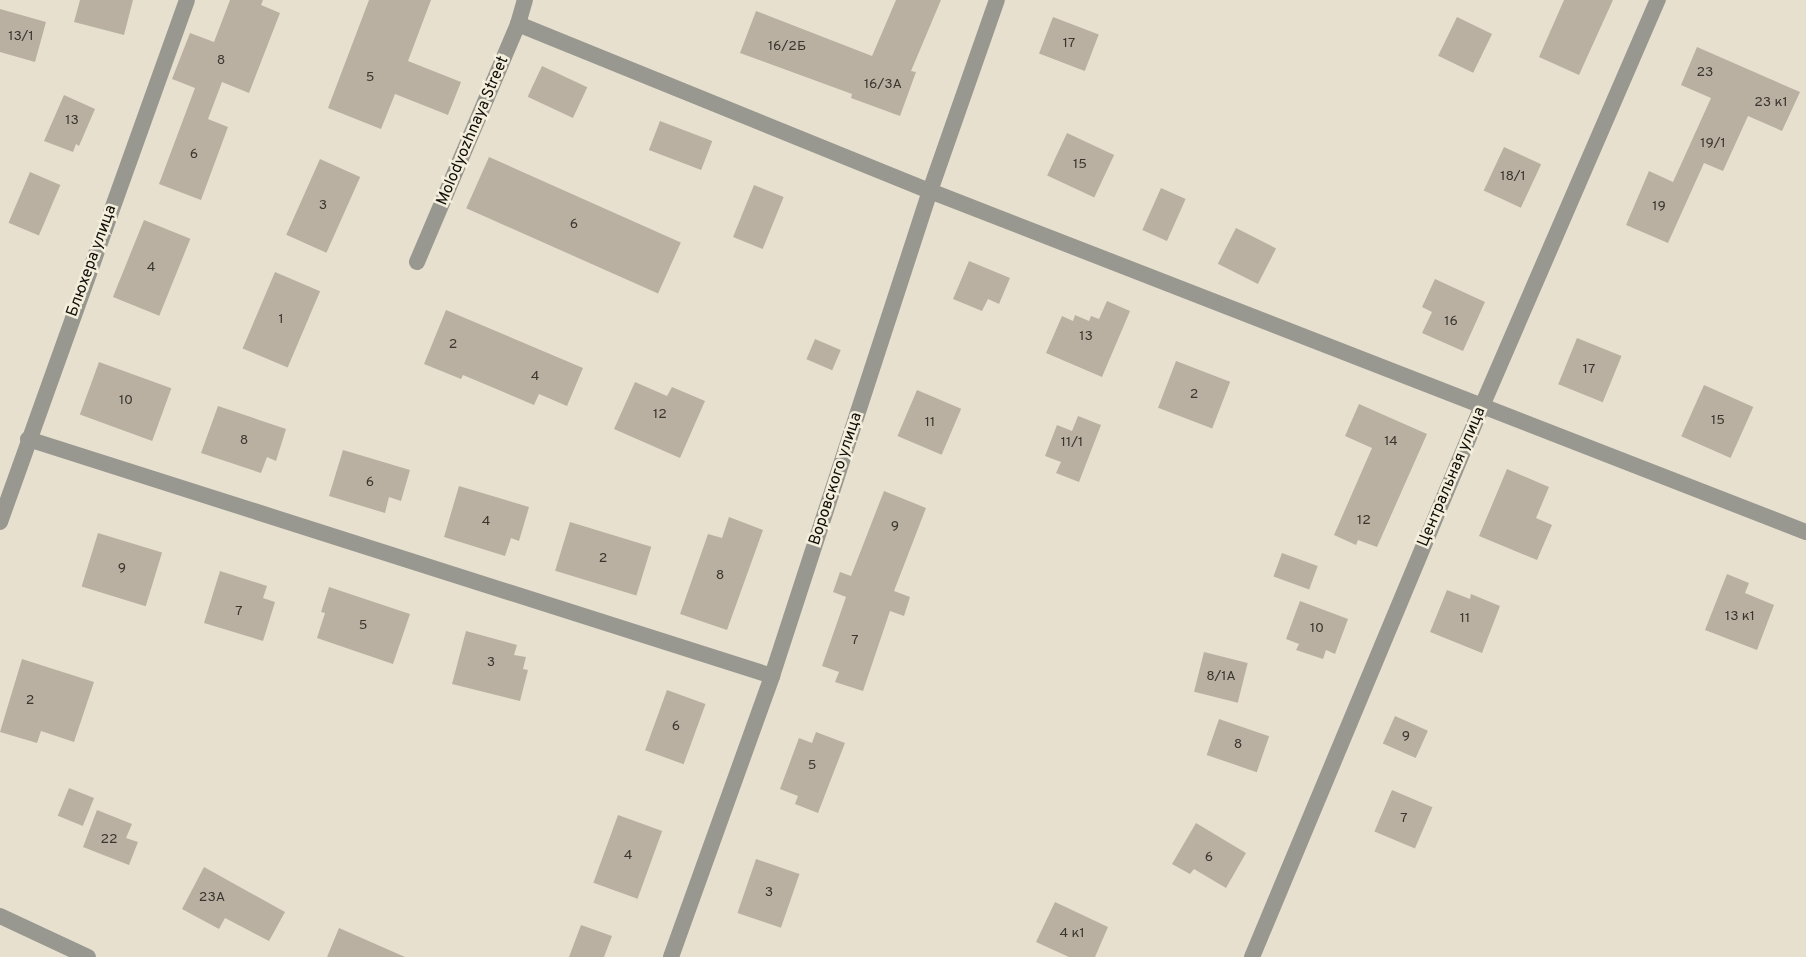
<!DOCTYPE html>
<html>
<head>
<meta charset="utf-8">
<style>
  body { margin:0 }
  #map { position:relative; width:1806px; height:957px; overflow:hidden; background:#e7e0cf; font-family:Overpass,sans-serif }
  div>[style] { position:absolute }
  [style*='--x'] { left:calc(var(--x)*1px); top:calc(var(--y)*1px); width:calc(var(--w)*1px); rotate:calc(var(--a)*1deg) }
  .building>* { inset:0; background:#b9b0a1; transform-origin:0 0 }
  .minor>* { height:16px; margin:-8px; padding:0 8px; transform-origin:8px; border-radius:8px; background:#989790 }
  span { translate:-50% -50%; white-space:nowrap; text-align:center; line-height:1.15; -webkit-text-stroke:5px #f4eedc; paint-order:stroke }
  .number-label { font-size:14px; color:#3a362f }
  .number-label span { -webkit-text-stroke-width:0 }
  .street-label { font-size:16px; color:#100e09 }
</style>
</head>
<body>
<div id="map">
  <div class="building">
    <i style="clip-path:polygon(80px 0,133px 0,124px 35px,74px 22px)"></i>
    <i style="clip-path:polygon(230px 0,263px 0,261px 5px,280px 13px,249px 93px,222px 82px,208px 119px,228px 127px,201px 200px,159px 184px,195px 88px,172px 79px,190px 33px,214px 42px)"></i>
    <i style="clip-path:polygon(369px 0,431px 0,408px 61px,461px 82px,448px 115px,395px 94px,381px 129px,328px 108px)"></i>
    <i style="clip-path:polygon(896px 0,941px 0,911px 71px,916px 72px,900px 116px,851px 98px,852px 94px,740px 53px,756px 11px,872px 56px)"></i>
    <i style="clip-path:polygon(1564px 0,1613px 0,1579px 75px,1539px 57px)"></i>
    <i style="clip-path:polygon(0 9px,46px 22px,35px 62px,0 52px)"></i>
    <i style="left:1053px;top:17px;width:49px;height:39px;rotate:21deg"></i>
    <i style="left:1457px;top:17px;width:39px;height:43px;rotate:26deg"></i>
    <i style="clip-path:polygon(1697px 47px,1800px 92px,1782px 131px,1748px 116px,1723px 171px,1704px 163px,1668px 243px,1626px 225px,1649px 171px,1673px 182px,1711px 98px,1681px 85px)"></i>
    <i style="left:542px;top:66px;width:50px;height:34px;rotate:25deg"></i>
    <i style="clip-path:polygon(64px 95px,95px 109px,79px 146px,76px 144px,73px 152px,44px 141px)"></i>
    <i style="left:660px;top:121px;width:56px;height:31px;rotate:21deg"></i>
    <i style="left:1067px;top:133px;width:52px;height:47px;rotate:25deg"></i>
    <i style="left:1504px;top:147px;width:41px;height:48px;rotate:25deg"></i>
    <i style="left:489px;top:157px;width:210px;height:56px;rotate:24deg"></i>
    <i style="left:320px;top:159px;width:44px;height:83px;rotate:24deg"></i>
    <i style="left:30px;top:172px;width:33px;height:55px;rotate:23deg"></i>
    <i style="left:754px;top:185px;width:32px;height:56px;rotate:22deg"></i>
    <i style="left:1161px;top:188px;width:27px;height:46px;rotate:24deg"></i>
    <i style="left:144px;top:220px;width:50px;height:83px;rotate:22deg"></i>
    <i style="left:1236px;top:228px;width:45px;height:40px;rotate:27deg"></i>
    <i style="clip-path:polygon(969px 261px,1010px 278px,999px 304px,988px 299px,982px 311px,953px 299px)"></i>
    <i style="left:275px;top:272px;width:49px;height:83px;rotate:23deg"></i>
    <i style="clip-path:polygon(1435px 279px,1485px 302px,1463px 351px,1422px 333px,1432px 312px,1422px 307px)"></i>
    <i style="clip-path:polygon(1107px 301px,1130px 311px,1102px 377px,1046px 353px,1062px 316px,1073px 321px,1075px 315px,1089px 321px,1091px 316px,1099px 319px)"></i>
    <i style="clip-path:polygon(446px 310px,583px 368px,567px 406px,539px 394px,534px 405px,463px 375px,461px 379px,424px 364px)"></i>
    <i style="left:1577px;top:338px;width:48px;height:50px;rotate:22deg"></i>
    <i style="left:815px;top:339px;width:28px;height:22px;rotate:23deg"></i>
    <i style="left:1176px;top:361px;width:58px;height:50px;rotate:21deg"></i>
    <i style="left:99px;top:362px;width:77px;height:56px;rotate:20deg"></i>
    <i style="clip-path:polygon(635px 382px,667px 396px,672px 387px,705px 401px,680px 458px,614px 429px)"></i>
    <i style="left:1704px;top:385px;width:54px;height:56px;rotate:24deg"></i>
    <i style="left:917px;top:390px;width:48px;height:50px;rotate:23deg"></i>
    <i style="clip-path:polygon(1359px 404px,1427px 434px,1377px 547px,1358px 540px,1356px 545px,1334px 535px,1372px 448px,1345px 436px)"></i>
    <i style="clip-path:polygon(218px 406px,286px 429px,276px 461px,267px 457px,261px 473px,201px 453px)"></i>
    <i style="clip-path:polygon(1078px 416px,1101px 425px,1079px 482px,1056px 473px,1061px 462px,1045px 456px,1057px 425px,1072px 431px)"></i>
    <i style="clip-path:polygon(343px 450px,410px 470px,401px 501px,389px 497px,385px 513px,329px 496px)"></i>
    <i style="clip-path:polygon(1507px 469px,1549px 487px,1536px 518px,1552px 525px,1537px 560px,1479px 536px)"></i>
    <i style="clip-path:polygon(459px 486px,529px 507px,519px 541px,511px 538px,505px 556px,444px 537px)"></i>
    <i style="clip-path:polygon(884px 491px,926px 508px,894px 591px,910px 597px,904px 616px,890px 611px,863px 691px,835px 682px,839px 672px,822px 666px,846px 597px,833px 592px,840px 572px,851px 576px)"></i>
    <i style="clip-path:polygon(729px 517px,763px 530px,727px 630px,680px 614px,708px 534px,722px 538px)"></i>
    <i style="left:570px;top:522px;width:85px;height:51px;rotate:17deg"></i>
    <i style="left:98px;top:533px;width:67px;height:56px;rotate:17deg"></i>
    <i style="left:1282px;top:553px;width:38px;height:25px;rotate:20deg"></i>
    <i style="clip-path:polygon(220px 571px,267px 586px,263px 598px,275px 602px,263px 641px,204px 623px)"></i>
    <i style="clip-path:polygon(1727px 574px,1749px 583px,1745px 593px,1774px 605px,1757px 650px,1705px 630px)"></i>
    <i style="clip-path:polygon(329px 587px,410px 614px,393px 664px,317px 638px,325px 613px,321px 612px)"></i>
    <i style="clip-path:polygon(1447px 590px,1470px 599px,1471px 594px,1500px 606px,1482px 653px,1430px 632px)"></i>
    <i style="clip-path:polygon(1300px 601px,1348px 619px,1335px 654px,1326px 650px,1323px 659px,1296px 650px,1299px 644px,1286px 639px)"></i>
    <i style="clip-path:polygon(466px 631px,517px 645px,514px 655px,526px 657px,523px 669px,528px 670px,520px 701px,452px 684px)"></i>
    <i style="left:1204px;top:652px;width:45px;height:41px;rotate:14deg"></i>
    <i style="clip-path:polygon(22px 659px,94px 682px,74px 742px,41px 731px,37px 743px,0 732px)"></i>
    <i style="left:667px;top:690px;width:41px;height:64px;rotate:20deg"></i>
    <i style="left:1395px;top:716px;width:36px;height:30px;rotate:24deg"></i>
    <i style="left:1219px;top:719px;width:53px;height:38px;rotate:19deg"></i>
    <i style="clip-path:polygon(816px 732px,845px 743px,818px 813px,795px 804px,798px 796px,780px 789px,799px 738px,812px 743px)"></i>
    <i style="left:69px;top:788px;width:27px;height:30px;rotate:22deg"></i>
    <i style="left:1392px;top:790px;width:44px;height:45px;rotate:23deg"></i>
    <i style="clip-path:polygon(97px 810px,132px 824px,126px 838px,138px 842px,129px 865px,83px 847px)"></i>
    <i style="left:618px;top:815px;width:47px;height:72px;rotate:20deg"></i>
    <i style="clip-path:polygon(1196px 823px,1246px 853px,1226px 888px,1194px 869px,1190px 874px,1172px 864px)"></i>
    <i style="left:756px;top:859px;width:46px;height:57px;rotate:19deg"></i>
    <i style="clip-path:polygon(204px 867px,285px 912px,269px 941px,225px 918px,219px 929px,182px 909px)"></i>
    <i style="clip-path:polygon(1055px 902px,1108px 927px,1095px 957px,1069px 957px,1036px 942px)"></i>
    <i style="clip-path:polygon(581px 925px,612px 936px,604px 957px,569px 957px)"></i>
    <i style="clip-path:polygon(339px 928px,405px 957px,327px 957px)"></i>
  </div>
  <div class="minor">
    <i style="--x:518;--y:24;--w:445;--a:22.1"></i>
    <i style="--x:930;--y:191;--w:940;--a:21.27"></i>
    <i style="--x:417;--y:262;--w:259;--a:-67"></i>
    <i style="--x:518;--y:24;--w:25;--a:-74"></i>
    <i style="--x:28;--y:439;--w:781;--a:17.67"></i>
    <i style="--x:0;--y:522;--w:554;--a:-70.29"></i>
    <i style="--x:0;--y:916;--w:97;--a:25"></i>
    <i style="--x:671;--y:957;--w:299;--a:-70.2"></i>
    <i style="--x:772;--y:676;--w:510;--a:-71.96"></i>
    <i style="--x:930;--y:191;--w:202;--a:-70.7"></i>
    <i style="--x:1252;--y:957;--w:597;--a:-67.34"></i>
    <i style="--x:1482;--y:406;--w:443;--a:-66.6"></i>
  </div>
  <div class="number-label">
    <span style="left:21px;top:37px">13/1</span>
    <span style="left:1069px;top:44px">17</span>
    <span style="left:787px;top:47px">16/2Б</span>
    <span style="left:221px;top:61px">8</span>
    <span style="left:1705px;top:73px">23</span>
    <span style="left:370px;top:78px">5</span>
    <span style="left:883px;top:85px">16/3А</span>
    <span style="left:1771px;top:103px">23 к1</span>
    <span style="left:72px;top:121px">13</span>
    <span style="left:1713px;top:144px">19/1</span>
    <span style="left:194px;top:155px">6</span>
    <span style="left:1080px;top:165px">15</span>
    <span style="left:1513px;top:177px">18/1</span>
    <span style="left:323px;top:206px">3</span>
    <span style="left:1659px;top:207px">19</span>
    <span style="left:574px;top:225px">6</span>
    <span style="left:151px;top:268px">4</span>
    <span style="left:281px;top:320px">1</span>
    <span style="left:1451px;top:322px">16</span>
    <span style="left:1086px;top:337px">13</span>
    <span style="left:453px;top:345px">2</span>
    <span style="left:1589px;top:370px">17</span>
    <span style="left:535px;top:377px">4</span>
    <span style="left:1194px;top:395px">2</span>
    <span style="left:126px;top:401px">10</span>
    <span style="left:660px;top:415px">12</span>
    <span style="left:1718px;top:421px">15</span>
    <span style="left:930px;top:423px">11</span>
    <span style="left:244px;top:441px">8</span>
    <span style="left:1391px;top:442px">14</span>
    <span style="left:1072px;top:443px">11/1</span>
    <span style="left:370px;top:483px">6</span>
    <span style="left:1364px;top:521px">12</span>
    <span style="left:486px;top:522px">4</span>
    <span style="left:895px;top:527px">9</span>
    <span style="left:603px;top:559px">2</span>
    <span style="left:122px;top:569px">9</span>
    <span style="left:720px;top:576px">8</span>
    <span style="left:239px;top:612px">7</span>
    <span style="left:1740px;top:617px">13 к1</span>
    <span style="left:1465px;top:619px">11</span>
    <span style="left:363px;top:626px">5</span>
    <span style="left:1317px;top:629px">10</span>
    <span style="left:855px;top:641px">7</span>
    <span style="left:491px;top:663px">3</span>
    <span style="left:1221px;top:677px">8/1А</span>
    <span style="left:30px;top:701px">2</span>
    <span style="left:676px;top:727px">6</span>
    <span style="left:1406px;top:737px">9</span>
    <span style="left:1238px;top:745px">8</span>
    <span style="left:812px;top:766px">5</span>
    <span style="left:1404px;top:819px">7</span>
    <span style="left:109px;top:840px">22</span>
    <span style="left:628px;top:856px">4</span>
    <span style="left:1209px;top:858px">6</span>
    <span style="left:769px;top:893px">3</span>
    <span style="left:212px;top:898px">23А</span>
    <span style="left:1072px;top:934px">4 к1</span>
  </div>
  <div class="street-label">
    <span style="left:473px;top:131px;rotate:-67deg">Molodyozhnaya Street</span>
    <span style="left:92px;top:261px;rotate:-70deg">Блюхера улица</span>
    <span style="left:1452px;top:477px;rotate:-67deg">Центральная улица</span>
    <span style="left:836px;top:479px;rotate:-72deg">Воровского улица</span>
  </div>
</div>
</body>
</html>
